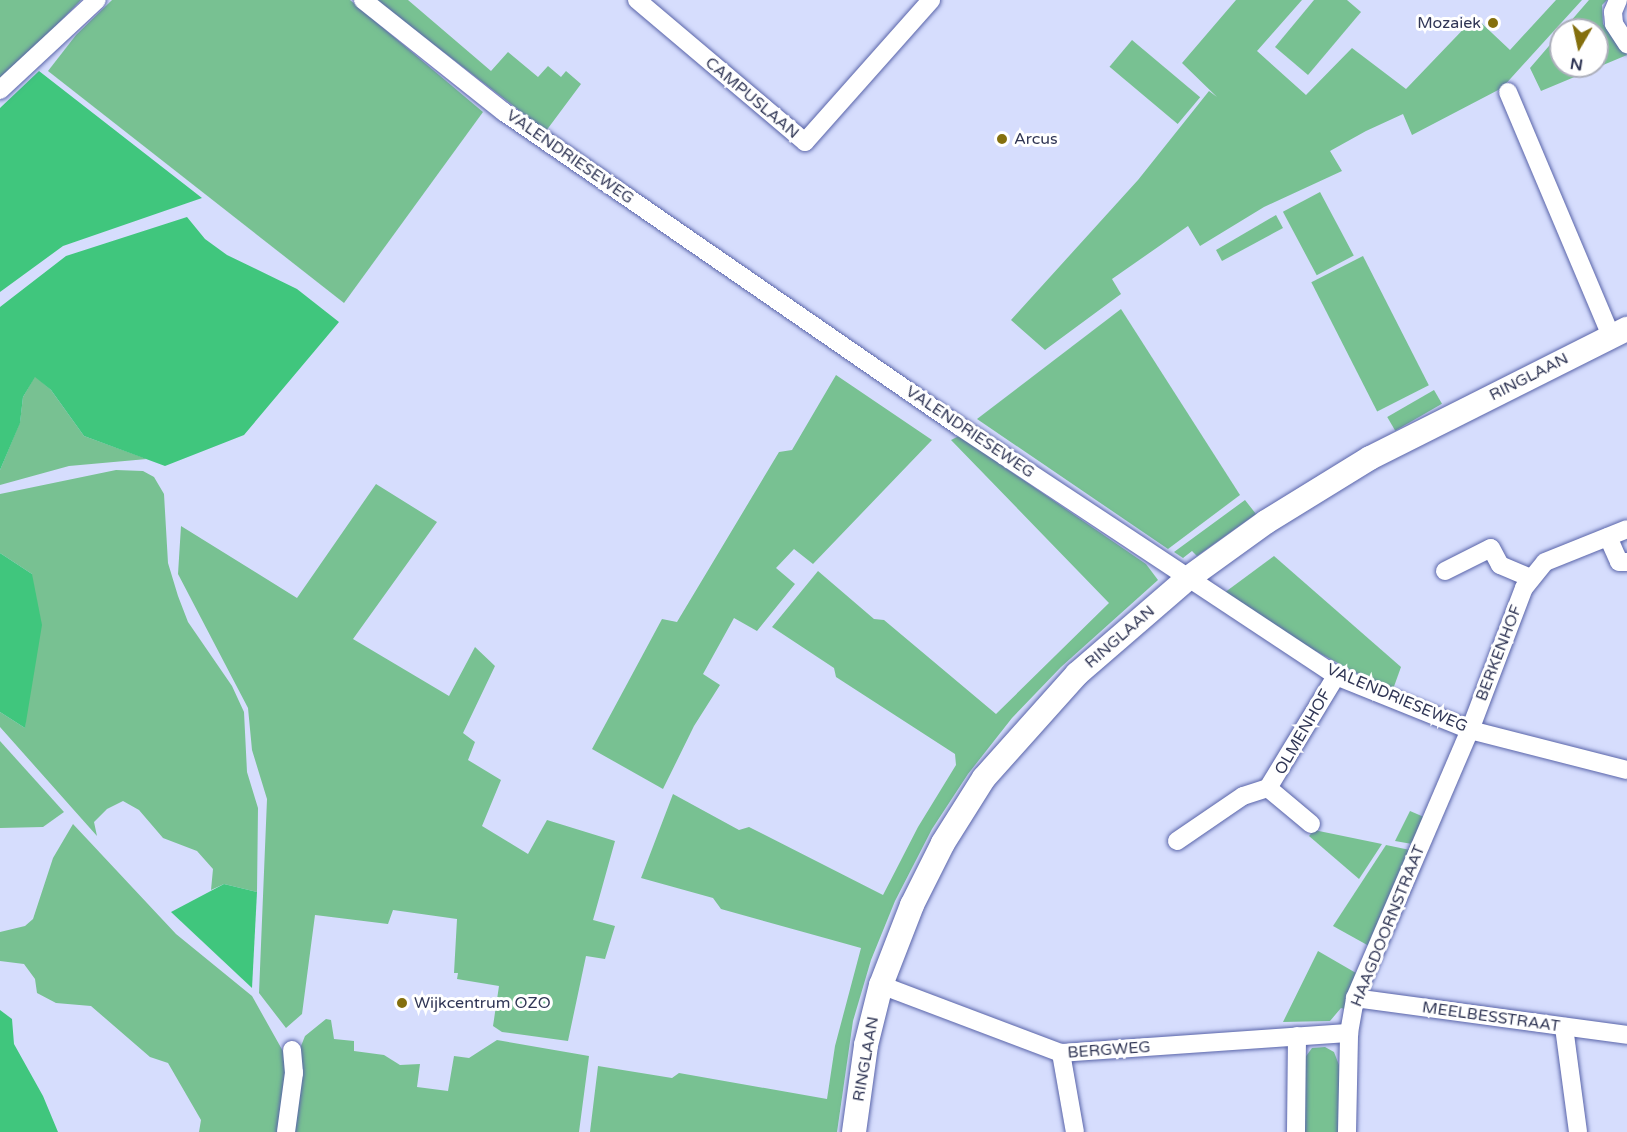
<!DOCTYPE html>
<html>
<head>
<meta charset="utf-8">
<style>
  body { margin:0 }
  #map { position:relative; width:1627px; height:1132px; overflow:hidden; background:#d6ddfd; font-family:"Varela Round",sans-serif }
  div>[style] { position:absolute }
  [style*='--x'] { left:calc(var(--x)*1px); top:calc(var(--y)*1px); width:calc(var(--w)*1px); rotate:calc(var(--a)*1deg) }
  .green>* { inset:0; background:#78c192; transform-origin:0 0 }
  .forest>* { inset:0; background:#40c67d }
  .roads { filter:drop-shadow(0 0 2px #5964a9) drop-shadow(0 0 2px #5964a9) }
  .minor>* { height:18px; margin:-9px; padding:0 9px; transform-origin:9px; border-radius:9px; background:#fff }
  .tertiary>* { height:24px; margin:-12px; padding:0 12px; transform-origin:12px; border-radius:12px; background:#fff }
  .dots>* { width:16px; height:16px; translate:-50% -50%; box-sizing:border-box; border:3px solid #fff; border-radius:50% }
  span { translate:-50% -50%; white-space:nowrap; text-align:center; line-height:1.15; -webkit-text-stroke:6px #fff; paint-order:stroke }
  .poi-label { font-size:16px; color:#303655 }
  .right { translate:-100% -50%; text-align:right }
  .left { translate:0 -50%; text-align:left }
  .street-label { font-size:16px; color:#303655 }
  .north { position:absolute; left:1549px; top:18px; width:60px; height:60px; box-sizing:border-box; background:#fff; border:2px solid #acafbb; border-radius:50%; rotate:189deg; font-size:16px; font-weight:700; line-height:24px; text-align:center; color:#303655 }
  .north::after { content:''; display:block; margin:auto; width:21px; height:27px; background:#846f0d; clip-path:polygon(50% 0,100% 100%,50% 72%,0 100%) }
</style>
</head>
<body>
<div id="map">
  <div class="green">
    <i style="clip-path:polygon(0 0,81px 0,0 83px)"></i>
    <i style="clip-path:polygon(112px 0,350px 0,483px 112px,344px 303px,48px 71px,76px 35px)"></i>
    <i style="clip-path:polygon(376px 0,408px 0,491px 71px,508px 52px,538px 77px,548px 66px,561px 77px,566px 71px,581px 84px,546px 131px)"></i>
    <i style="clip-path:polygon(1236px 0,1302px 0,1257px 51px,1306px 95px,1352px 48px,1406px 89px,1475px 17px,1510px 50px,1556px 0,1582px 0,1502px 88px,1412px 135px,1403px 114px,1366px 131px,1330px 151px,1342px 171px,1264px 207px,1200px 246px,1188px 226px,1112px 279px,1121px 294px,1045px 350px,1011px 320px,1138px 180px,1209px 91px,1217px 97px,1182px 63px)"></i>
    <i style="clip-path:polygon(1314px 0,1347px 0,1361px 12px,1308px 75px,1275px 47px)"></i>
    <i style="clip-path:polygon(1589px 0,1607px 0,1602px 5px,1603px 24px,1627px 55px,1541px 91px,1530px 68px,1561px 32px,1561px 66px,1597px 66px,1597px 30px,1563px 30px)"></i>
    <i style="left:1132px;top:40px;width:89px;height:35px;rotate:40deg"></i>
    <i style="left:1320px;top:192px;width:72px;height:42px;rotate:62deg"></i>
    <i style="clip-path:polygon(1276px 215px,1283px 228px,1222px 261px,1216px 250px)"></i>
    <i style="left:1363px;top:256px;width:145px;height:58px;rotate:63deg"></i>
    <i style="clip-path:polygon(1121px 309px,1240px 495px,1168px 549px,977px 419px)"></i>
    <i style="clip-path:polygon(836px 375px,932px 440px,813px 564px,794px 549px,776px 568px,795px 584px,757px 631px,734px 618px,703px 674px,720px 685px,694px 726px,663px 789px,592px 749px,662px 619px,677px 622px,779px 452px,792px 450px)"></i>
    <i style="clip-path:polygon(35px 376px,51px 390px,84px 436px,147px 459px,69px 466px,0 485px,0 470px,20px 422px,23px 397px)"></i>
    <i style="left:1434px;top:390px;width:16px;height:54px;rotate:60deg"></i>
    <i style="clip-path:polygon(959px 436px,1146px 564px,1158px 580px,1061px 667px,1012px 718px,968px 774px,932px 829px,895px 901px,871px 960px,853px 1021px,837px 1132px,590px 1132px,598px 1066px,672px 1078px,679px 1073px,827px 1099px,835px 1046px,861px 948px,721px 909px,713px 898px,641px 878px,673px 794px,739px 830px,749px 827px,883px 895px,918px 827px,956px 765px,955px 754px,836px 677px,834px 668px,772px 627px,818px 571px,874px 619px,884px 620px,996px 714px,1109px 603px,951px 440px)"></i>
    <i style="clip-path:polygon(116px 470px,143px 471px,154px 477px,164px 494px,168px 563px,178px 596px,188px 622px,232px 686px,244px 712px,247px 772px,258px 808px,257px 892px,224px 884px,211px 890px,213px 869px,197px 851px,163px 838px,139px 810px,123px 801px,107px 809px,94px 822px,97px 836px,0 727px,0 712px,25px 728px,32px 574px,0 553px,0 494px)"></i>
    <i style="clip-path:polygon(376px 484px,437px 522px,353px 639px,449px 696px,475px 647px,495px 666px,463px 733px,475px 742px,468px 760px,501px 780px,482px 826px,528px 854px,547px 820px,615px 841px,593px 920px,615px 926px,605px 959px,586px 956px,568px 1041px,502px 1032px,493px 1026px,499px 986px,457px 979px,458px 973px,454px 973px,457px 919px,393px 910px,388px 924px,315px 915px,302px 1014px,286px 1028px,259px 993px,267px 799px,252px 750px,248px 708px,178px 574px,181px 526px,297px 598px)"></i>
    <i style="clip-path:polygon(1245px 500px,1256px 514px,1197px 556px,1192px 551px,1183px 558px,1174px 552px)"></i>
    <i style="clip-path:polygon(1274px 556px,1401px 667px,1392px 692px,1280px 632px,1224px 593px)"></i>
    <i style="clip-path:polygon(0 741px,64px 812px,43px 827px,0 828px)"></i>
    <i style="clip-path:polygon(1410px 811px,1424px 817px,1412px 844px,1395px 841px)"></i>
    <i style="clip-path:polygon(73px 824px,176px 934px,252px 996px,284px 1053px,288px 1071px,277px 1132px,199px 1132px,201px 1120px,168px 1063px,150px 1057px,91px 1006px,56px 1003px,37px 993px,35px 979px,24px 964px,0 961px,0 932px,25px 926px,33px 919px,53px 858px)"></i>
    <i style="clip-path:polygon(1314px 830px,1382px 844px,1359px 879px,1309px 836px)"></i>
    <i style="clip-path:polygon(1386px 845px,1410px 850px,1369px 946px,1333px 926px)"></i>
    <i style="clip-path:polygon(1318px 951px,1356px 973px,1345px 1009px,1341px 1008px,1330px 1021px,1283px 1022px)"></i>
    <i style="clip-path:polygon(326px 1019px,331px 1020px,334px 1039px,354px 1041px,354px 1051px,384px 1055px,400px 1065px,420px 1064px,417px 1087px,448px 1091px,454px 1056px,469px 1058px,497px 1040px,589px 1056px,579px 1132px,293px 1132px,301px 1085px,301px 1046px,305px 1036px)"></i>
    <i style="clip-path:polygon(1325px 1047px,1334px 1052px,1339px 1065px,1339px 1132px,1304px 1132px,1304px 1059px,1312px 1048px)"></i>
  </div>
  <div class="forest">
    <i style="clip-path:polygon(39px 71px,202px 198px,63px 246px,0 292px,0 108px)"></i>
    <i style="clip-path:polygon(187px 217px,205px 239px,227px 255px,297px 289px,339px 322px,244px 435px,165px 466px,84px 436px,51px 390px,35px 377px,23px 397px,20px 423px,0 470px,0 307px,66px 256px)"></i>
    <i style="clip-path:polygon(0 553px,32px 574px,42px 625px,25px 728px,0 712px)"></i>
    <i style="clip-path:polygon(224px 884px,257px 892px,252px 988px,171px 912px)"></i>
    <i style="clip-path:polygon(0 1010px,12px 1019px,14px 1044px,43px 1096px,58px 1132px,0 1132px)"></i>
  </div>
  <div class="roads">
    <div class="minor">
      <i style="--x:363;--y:0;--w:180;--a:38.5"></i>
      <i style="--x:504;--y:112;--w:553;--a:34.61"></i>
      <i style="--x:959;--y:426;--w:452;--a:33.5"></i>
      <i style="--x:1336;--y:676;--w:144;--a:21.9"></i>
      <i style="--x:1470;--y:730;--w:162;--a:14.3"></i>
      <i style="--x:637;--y:0;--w:220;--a:40.2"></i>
      <i style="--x:805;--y:142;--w:190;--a:-48.4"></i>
      <i style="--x:1618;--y:0;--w:13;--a:113"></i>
      <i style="--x:1613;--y:12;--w:12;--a:85"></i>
      <i style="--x:1614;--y:24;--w:24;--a:57"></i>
      <i style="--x:0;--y:90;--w:132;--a:-42.9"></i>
      <i style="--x:1508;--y:92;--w:265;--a:67.1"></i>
      <i style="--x:1608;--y:537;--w:27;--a:66"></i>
      <i style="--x:1619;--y:562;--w:8;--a:0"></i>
      <i style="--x:1445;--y:571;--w:51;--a:-26.6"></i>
      <i style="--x:1491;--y:548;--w:19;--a:62"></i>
      <i style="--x:1500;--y:565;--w:34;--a:23"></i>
      <i style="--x:1268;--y:788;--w:56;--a:39.9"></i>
      <i style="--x:1177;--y:841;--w:80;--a:-34.3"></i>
      <i style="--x:1243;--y:796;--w:26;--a:-18"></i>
      <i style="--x:1268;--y:788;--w:131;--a:-58.7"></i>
      <i style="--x:881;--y:985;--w:192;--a:20.7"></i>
      <i style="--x:1061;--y:1053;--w:289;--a:-4"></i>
      <i style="--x:1355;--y:998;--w:275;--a:7.7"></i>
      <i style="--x:1564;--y:1027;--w:106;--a:82.4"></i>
      <i style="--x:1061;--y:1053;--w:80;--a:80"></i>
      <i style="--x:286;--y:1132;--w:60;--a:-82.3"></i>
      <i style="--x:294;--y:1073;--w:23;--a:-95"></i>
      <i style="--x:1296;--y:1132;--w:96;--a:-89.4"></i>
      <i style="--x:1347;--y:1132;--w:99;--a:-88.8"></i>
      <i style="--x:1349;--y:1033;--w:36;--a:-80"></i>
      <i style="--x:1355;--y:998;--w:292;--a:-66.8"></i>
      <i style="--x:1470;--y:730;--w:152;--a:-69.2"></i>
      <i style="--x:1524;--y:588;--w:33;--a:-51"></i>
      <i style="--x:1545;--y:562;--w:88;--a:-21.9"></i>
    </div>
    <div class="tertiary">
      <i style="--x:854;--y:1132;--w:88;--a:-82.1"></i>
      <i style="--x:866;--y:1045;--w:62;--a:-76"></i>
      <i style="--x:881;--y:985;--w:86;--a:-68.8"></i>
      <i style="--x:912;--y:905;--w:69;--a:-63.4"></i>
      <i style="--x:943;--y:843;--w:77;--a:-57.8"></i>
      <i style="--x:984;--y:778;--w:140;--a:-48.2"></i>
      <i style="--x:1077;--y:674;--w:145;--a:-40.8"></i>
      <i style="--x:1187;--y:579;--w:97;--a:-35.8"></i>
      <i style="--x:1266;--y:522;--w:122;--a:-31.6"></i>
      <i style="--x:1370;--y:458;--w:288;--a:-26.7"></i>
    </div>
  </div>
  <div class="dots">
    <i style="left:1493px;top:23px;background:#846f0d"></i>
    <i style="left:1002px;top:139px;background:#846f0d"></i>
    <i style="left:402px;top:1003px;background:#846f0d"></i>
  </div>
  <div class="poi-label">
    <span class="right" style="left:1481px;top:23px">Mozaiek</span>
    <span class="left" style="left:1014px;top:139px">Arcus</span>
    <span class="left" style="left:414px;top:1003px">Wijkcentrum OZO</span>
  </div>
  <div class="street-label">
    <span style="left:752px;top:98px;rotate:40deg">CAMPUSLAAN</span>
    <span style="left:570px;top:157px;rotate:35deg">VALENDRIESEWEG</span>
    <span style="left:1529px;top:377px;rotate:-27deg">RINGLAAN</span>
    <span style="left:970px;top:432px;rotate:34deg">VALENDRIESEWEG</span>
    <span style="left:1120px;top:637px;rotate:-41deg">RINGLAAN</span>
    <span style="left:1499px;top:653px;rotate:-69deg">BERKENHOF</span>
    <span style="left:1397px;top:698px;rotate:23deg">VALENDRIESEWEG</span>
    <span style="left:1303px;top:732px;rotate:-60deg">OLMENHOF</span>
    <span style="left:1388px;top:926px;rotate:-68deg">HAAGDOORNSTRAAT</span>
    <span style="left:1491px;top:1017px;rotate:8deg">MEELBESSTRAAT</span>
    <span style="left:1109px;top:1050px;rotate:-4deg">BERGWEG</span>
    <span style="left:866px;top:1059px;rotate:-80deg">RINGLAAN</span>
  </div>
  <div class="north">N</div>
</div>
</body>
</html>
